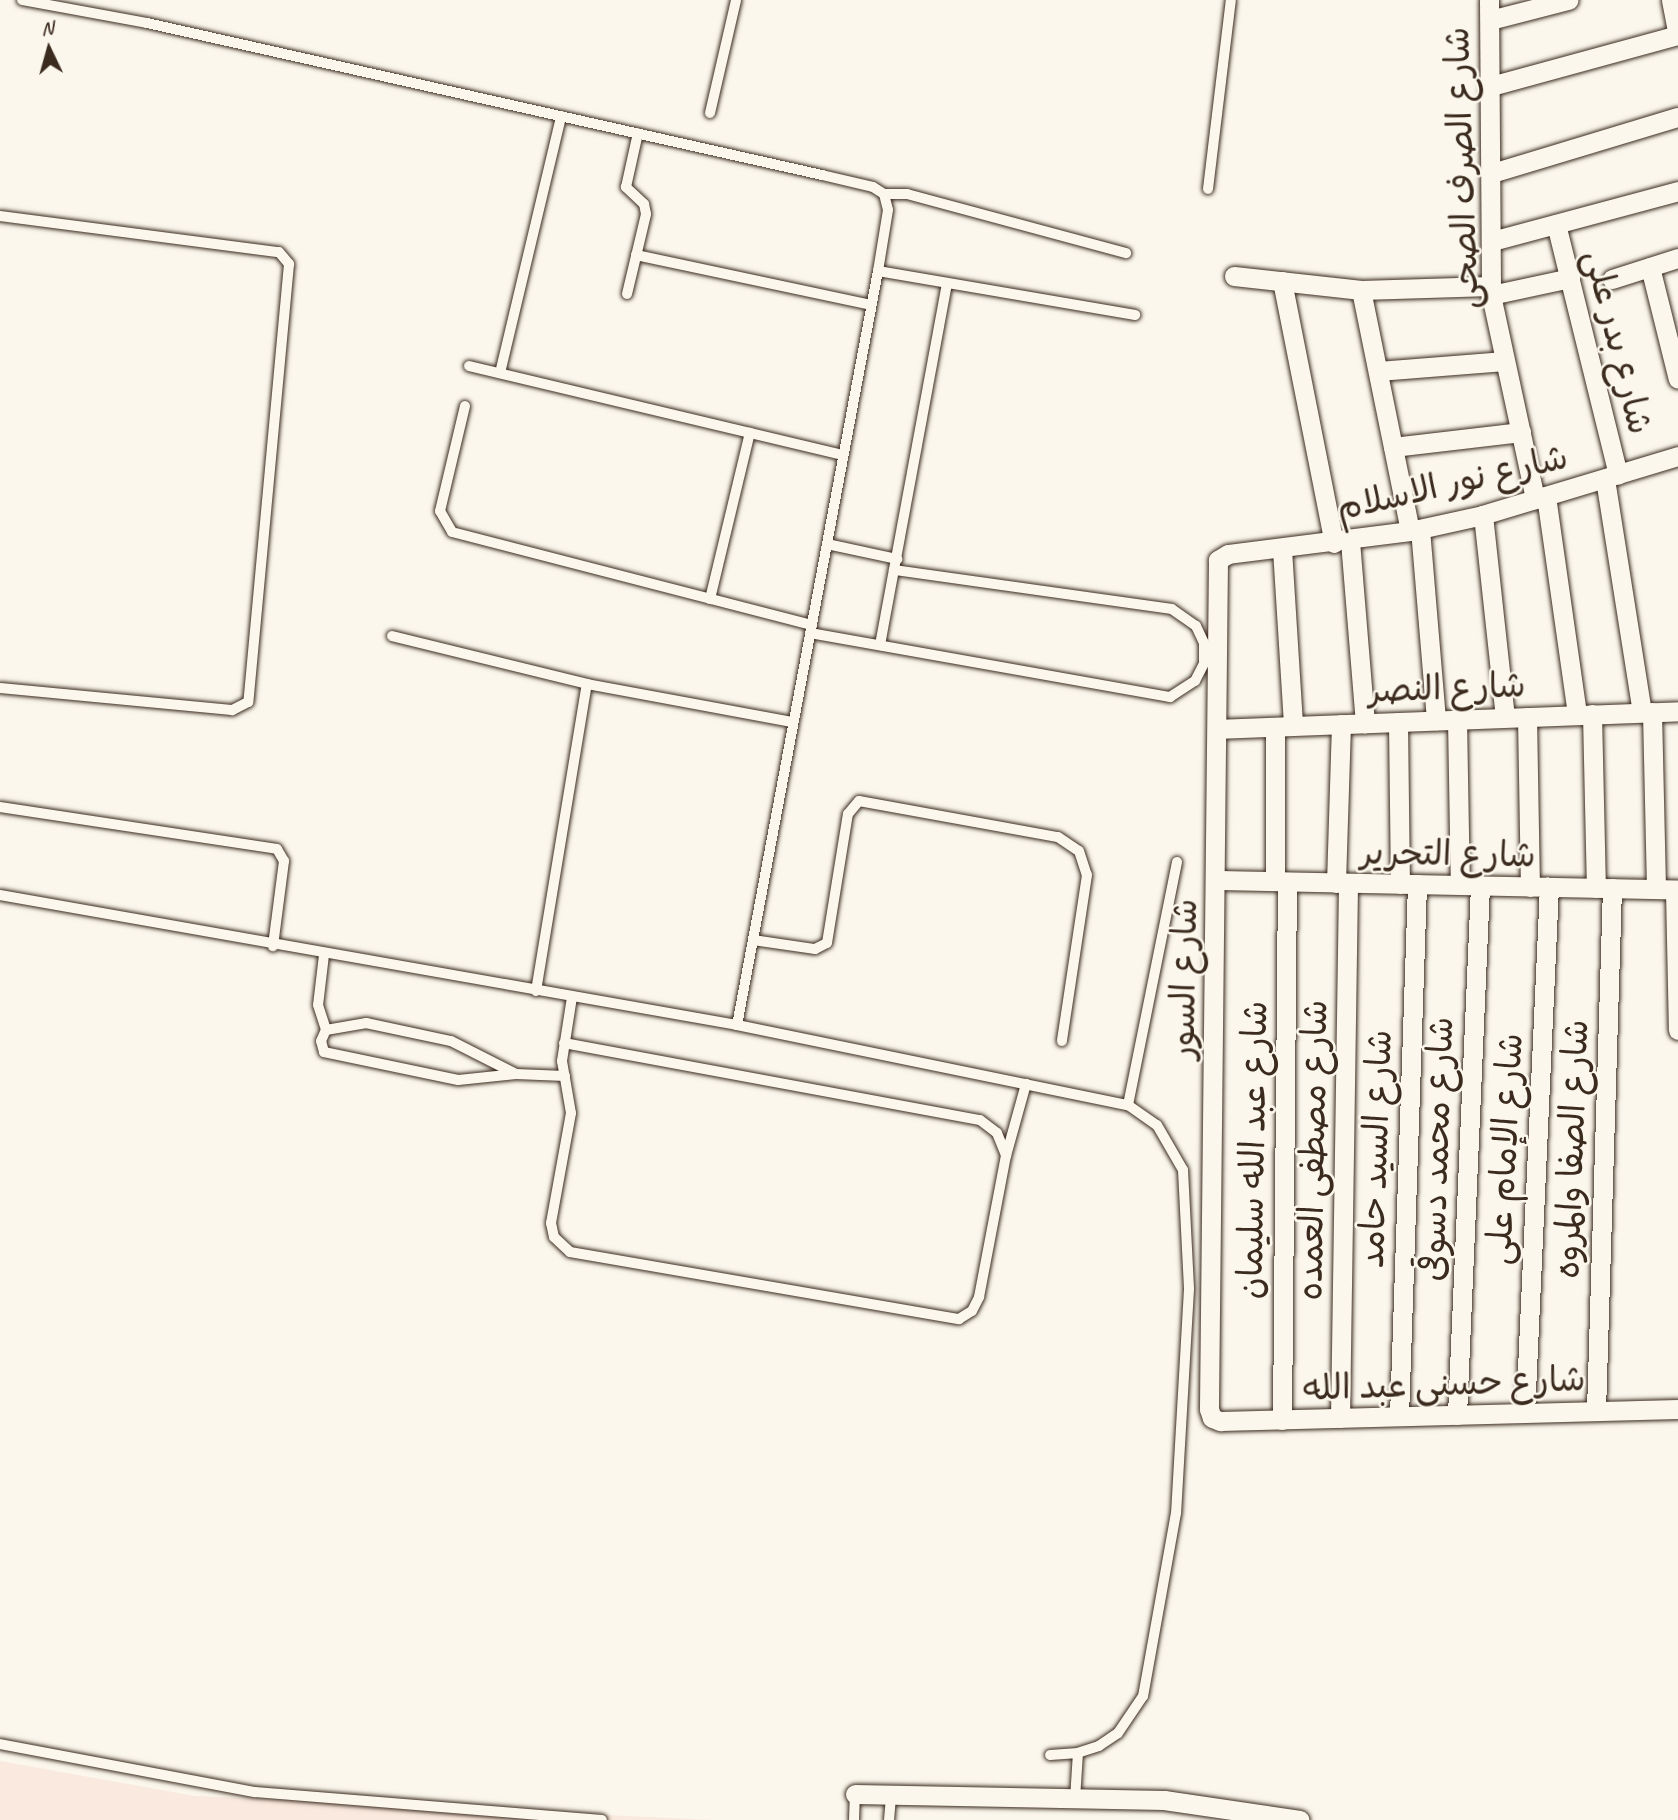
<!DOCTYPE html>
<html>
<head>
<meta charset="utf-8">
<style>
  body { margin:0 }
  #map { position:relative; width:1678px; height:1820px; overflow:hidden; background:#fbf7ec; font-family:Caveat,"Playpen Sans Arabic",sans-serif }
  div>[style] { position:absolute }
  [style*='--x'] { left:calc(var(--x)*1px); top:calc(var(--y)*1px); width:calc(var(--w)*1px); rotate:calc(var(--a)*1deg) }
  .built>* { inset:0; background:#fae9de }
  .roads { filter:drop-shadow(0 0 2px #3b2a1e) drop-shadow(0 0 2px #3b2a1e) }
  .lane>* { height:10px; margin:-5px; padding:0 5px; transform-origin:5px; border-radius:5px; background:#fbf7ec }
  .street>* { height:19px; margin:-9.5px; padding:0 9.5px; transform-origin:9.5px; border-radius:9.5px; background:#fbf7ec }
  span { translate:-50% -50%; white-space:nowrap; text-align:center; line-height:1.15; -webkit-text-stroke:5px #fbf7ec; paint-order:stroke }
  .street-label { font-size:35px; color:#3b2a1e }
  .north { position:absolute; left:14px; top:14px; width:70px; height:70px; -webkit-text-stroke:5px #fbf7ec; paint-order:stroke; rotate:355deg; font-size:19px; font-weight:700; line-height:28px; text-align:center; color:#3b2a1e }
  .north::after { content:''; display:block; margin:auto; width:24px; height:32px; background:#3b2a1e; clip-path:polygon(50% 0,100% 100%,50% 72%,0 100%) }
</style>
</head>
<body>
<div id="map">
  <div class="built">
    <i style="clip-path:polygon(0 1761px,195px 1796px,713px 1820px,0 1820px)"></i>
  </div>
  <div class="roads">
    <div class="lane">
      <i style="--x:22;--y:0;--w:127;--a:10.4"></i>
      <i style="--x:147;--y:23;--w:692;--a:12.69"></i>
      <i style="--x:822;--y:175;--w:52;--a:13.2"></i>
      <i style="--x:873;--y:187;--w:13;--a:32"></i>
      <i style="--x:884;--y:194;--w:16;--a:76"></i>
      <i style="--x:888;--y:210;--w:62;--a:99.3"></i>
      <i style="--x:878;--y:271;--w:767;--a:100.59"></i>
      <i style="--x:710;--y:113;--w:116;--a:-77"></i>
      <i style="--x:1208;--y:189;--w:190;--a:-83.1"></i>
      <i style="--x:884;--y:194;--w:23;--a:0"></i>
      <i style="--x:907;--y:194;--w:227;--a:15.1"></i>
      <i style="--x:0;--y:216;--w:281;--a:7.4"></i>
      <i style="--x:279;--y:252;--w:16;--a:50"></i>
      <i style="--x:289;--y:264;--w:440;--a:95.3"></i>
      <i style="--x:248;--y:702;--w:18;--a:153"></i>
      <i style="--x:232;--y:710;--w:233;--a:-174.6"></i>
      <i style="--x:636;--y:255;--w:240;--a:12"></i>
      <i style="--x:878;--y:271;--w:261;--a:9.7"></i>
      <i style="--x:627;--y:294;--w:82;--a:-76.6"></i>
      <i style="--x:646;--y:214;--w:10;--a:-101"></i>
      <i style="--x:644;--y:204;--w:25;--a:-137"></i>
      <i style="--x:626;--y:187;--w:55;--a:-77.5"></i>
      <i style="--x:469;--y:366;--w:384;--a:13.4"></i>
      <i style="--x:500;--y:373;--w:264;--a:-76.6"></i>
      <i style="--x:465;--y:406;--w:108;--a:103.4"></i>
      <i style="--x:440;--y:511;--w:24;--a:60"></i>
      <i style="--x:452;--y:532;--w:372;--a:14.5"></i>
      <i style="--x:827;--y:544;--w:72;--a:12.1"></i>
      <i style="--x:710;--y:599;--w:171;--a:-76.5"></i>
      <i style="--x:810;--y:633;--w:366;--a:10.1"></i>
      <i style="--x:1170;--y:697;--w:30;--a:-33"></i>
      <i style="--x:1195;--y:681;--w:20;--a:-63"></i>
      <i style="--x:1204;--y:663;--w:20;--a:-90"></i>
      <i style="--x:1204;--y:643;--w:19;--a:-115"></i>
      <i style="--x:1196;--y:626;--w:29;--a:-145"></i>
      <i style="--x:1172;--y:609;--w:281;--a:-172"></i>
      <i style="--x:392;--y:636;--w:201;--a:13.8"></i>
      <i style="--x:587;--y:684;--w:209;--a:10.5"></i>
      <i style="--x:880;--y:645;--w:368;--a:-79.5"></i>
      <i style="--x:0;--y:807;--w:280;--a:8.6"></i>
      <i style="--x:277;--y:849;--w:14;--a:60"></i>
      <i style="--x:284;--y:861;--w:86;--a:97.4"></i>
      <i style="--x:0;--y:895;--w:748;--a:10"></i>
      <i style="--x:737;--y:1025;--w:399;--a:11.6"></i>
      <i style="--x:1128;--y:1105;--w:35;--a:35"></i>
      <i style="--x:1157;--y:1125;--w:52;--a:60"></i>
      <i style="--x:1183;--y:1170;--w:119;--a:87.1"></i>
      <i style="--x:1189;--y:1289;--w:224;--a:93.3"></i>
      <i style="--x:1176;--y:1513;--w:186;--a:100.2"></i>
      <i style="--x:1143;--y:1696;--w:45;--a:124"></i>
      <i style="--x:1118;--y:1733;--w:23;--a:146"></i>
      <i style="--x:1099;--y:1746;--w:22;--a:162"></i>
      <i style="--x:1078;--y:1753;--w:28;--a:176"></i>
      <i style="--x:753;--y:940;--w:63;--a:8.3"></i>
      <i style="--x:815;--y:949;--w:13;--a:-27"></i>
      <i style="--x:827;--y:943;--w:131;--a:-80.8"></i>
      <i style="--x:848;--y:814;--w:17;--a:-50"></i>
      <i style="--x:859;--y:801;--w:202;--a:10.3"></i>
      <i style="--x:1058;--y:837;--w:25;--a:34"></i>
      <i style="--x:1079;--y:851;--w:25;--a:72"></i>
      <i style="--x:1087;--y:875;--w:168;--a:98.6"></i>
      <i style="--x:324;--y:955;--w:50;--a:96.8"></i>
      <i style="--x:318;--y:1005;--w:26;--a:72"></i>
      <i style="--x:536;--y:991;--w:311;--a:-80.6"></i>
      <i style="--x:572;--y:997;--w:65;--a:98.9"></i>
      <i style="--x:562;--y:1061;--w:53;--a:80.2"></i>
      <i style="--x:571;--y:1113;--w:112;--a:100.3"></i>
      <i style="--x:551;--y:1223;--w:14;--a:78"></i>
      <i style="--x:554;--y:1237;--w:22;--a:43"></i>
      <i style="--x:570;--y:1252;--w:395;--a:9.8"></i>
      <i style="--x:959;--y:1319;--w:15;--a:-32"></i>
      <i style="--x:972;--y:1311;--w:16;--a:-63"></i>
      <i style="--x:979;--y:1297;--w:144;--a:-79.2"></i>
      <i style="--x:1006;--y:1156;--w:75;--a:-74.5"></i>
      <i style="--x:366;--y:1023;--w:87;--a:12"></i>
      <i style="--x:451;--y:1041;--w:73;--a:26.9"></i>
      <i style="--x:516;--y:1074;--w:58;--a:174.1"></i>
      <i style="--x:458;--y:1080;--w:137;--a:-168.2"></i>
      <i style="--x:324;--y:1052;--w:11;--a:-105"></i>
      <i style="--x:321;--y:1041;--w:12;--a:-66"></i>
      <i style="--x:326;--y:1030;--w:41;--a:-9.9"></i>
      <i style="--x:564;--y:1043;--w:423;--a:10.5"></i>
      <i style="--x:980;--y:1120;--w:21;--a:37"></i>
      <i style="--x:997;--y:1133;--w:24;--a:68"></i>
      <i style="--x:516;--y:1074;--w:49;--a:2.3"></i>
      <i style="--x:1128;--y:1105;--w:248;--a:-78.6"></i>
      <i style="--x:0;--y:1744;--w:259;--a:10.7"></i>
      <i style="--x:255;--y:1792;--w:348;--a:4.6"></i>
      <i style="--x:1075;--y:1799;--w:46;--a:-86.3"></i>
      <i style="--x:854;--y:1820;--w:26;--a:-88"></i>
      <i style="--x:889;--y:1820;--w:24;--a:-85"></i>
    </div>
    <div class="street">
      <i style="--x:1489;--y:0;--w:295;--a:89.6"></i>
      <i style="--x:1491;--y:295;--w:209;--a:77.8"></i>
      <i style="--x:1671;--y:0;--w:36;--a:79"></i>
      <i style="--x:1490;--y:20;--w:81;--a:-14.4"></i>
      <i style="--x:1491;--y:86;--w:194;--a:-15.3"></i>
      <i style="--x:1492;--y:173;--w:194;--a:-16.8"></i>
      <i style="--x:1556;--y:224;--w:258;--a:76.1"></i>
      <i style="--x:1492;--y:241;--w:193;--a:-15"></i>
      <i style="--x:1650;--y:267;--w:115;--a:76"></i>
      <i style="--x:1234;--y:276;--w:128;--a:6.3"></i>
      <i style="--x:1361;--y:290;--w:130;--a:-1.8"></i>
      <i style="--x:1612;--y:279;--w:69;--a:-17.7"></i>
      <i style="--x:1282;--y:281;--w:267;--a:78.8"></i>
      <i style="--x:1361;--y:290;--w:246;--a:78.5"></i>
      <i style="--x:1491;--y:295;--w:81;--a:-12.1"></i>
      <i style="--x:1378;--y:371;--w:127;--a:-4.5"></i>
      <i style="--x:1393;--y:447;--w:129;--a:-6.7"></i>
      <i style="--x:1678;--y:456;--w:204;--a:163.2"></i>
      <i style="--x:1483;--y:515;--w:75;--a:167.6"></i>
      <i style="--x:1410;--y:531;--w:183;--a:172.8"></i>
      <i style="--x:1228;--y:554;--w:12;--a:149"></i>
      <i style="--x:1218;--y:560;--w:849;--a:90.61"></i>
      <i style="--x:1209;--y:1409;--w:9;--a:72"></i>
      <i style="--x:1212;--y:1418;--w:9;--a:21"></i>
      <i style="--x:1220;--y:1421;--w:458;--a:-1.5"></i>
      <i style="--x:1605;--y:479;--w:236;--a:81"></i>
      <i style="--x:1546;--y:496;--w:220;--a:81.9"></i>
      <i style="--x:1483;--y:515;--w:203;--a:83.8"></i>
      <i style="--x:1420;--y:529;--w:192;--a:85.2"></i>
      <i style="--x:1350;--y:541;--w:183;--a:85.3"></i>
      <i style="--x:1282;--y:549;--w:177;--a:86.4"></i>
      <i style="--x:1652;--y:712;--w:177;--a:88.7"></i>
      <i style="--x:1592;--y:714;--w:174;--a:88.7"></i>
      <i style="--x:1527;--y:717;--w:170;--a:89"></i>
      <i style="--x:1457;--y:719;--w:166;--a:89"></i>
      <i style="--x:1398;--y:722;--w:162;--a:89.3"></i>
      <i style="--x:1275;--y:727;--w:154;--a:90"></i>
      <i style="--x:1218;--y:729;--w:460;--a:-2.2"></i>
      <i style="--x:1217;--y:880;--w:461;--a:1.2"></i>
      <i style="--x:1336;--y:883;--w:159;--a:-88.2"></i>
      <i style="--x:1675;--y:890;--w:140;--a:88.8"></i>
      <i style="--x:1596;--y:1411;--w:523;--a:-88.25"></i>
      <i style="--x:1525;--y:1413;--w:527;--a:-87.39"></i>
      <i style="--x:1457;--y:1415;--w:529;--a:-87.51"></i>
      <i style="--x:1399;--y:1416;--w:532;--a:-88.06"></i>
      <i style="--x:1340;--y:1418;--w:535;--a:-89.14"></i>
      <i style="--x:1282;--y:1420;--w:538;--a:-89.47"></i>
      <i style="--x:855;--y:1794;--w:309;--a:1.1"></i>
      <i style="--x:1164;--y:1800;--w:137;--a:8.4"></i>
    </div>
  </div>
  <div class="street-label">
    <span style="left:1462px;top:168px;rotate:-92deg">شارع الصرف الصحى</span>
    <span style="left:1618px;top:342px;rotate:76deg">شارع بدر على</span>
    <span style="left:1452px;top:483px;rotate:-13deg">شارع نور الاسلام</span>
    <span style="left:1447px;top:688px;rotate:-2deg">شارع النصر</span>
    <span style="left:1448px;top:854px;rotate:1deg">شارع التحرير</span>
    <span style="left:1184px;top:979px;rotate:-89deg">شارع السور</span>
    <span style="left:1376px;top:1149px;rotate:-88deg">شارع السيد حامد</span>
    <span style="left:1437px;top:1149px;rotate:-88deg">شارع محمد دسوقى</span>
    <span style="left:1505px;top:1149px;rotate:-87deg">شارع الإمام على</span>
    <span style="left:1572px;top:1149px;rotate:-88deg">شارع الصفا والمروه</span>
    <span style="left:1253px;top:1150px;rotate:-89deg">شارع عبد الله سليمان</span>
    <span style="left:1313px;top:1150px;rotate:-89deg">شارع مصطفى العمده</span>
    <span style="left:1444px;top:1384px;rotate:-2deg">شارع حسنى عبد الله</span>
  </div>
  <div class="north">N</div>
</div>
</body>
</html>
